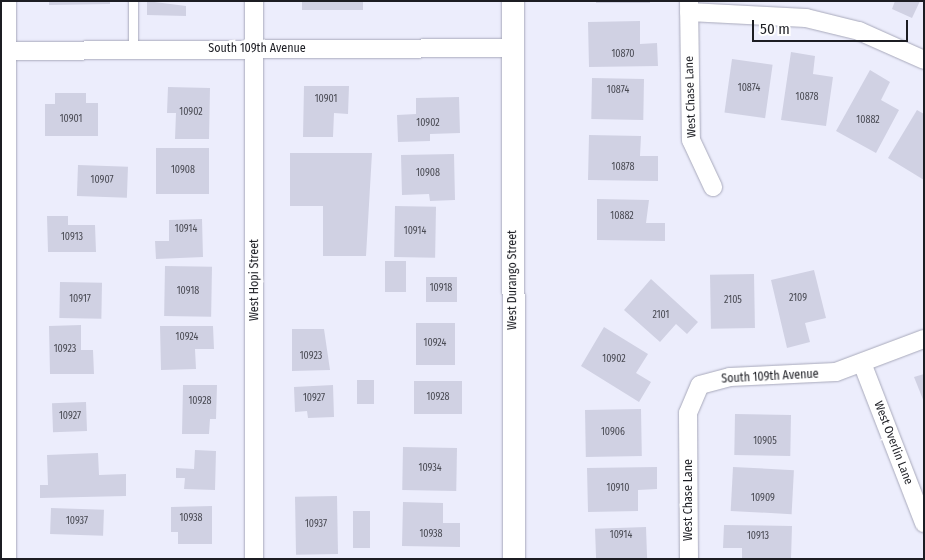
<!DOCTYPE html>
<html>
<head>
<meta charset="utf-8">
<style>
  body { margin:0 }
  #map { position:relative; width:925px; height:560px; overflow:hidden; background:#ecedfc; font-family:"Fira Sans Condensed",sans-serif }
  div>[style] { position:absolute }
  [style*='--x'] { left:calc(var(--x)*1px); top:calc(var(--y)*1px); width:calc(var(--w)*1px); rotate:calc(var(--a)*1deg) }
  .building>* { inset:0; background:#d0d1e3; transform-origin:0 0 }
  .roads { filter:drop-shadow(0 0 1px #a8a9bb) drop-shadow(0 0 1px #a8a9bb) }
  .service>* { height:9px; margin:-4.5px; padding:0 4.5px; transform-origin:4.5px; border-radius:4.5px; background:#fff }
  .minor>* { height:18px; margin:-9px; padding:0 9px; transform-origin:9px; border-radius:9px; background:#fff }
  .tertiary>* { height:22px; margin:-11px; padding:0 11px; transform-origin:11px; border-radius:11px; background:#fff }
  span { translate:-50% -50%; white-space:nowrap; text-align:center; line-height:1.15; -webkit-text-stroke:5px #fff; paint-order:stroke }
  .number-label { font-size:10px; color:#494a53 }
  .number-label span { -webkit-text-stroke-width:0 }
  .street-label { font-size:12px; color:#1c1d23 }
  .frame { position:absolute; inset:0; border:2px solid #1c1d23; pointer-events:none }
  .scale { position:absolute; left:752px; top:20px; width:156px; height:22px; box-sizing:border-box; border:2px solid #1c1d23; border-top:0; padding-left:6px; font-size:15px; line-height:18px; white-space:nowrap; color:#1c1d23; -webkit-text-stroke:4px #fff; paint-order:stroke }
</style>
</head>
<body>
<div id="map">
  <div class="building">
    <i style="clip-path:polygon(49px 1px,110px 1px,110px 4px,49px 5px)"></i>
    <i style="clip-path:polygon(147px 1px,186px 6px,186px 16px,147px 15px)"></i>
    <i style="left:302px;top:1px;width:61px;height:9px"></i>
    <i style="left:596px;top:1px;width:54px;height:2px"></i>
    <i style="clip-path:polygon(895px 1px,920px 1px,912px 18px,892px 9px)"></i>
    <i style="clip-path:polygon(640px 21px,640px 44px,657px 43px,658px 66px,589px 67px,588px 22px)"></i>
    <i style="clip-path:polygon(791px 52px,815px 56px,813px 74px,833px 77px,826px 126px,781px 120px)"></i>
    <i style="left:732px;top:59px;width:41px;height:54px;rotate:8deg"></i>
    <i style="clip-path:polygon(870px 70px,890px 82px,881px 100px,899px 110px,876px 153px,836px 131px)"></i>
    <i style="left:592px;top:78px;width:52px;height:41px;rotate:1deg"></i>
    <i style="clip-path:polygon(304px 86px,349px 86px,348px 114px,334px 113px,333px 137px,303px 137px)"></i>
    <i style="clip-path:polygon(168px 87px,210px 88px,209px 139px,175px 139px,176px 113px,167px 113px)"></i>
    <i style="clip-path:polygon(55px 93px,86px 93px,86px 103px,98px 103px,98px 136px,45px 136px,45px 104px,55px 104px)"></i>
    <i style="clip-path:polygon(459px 97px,460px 133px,430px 134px,430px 141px,398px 142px,397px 115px,416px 114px,416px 98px)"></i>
    <i style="clip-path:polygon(917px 110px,924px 114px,924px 180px,888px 158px)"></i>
    <i style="clip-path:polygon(589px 135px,641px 136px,640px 156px,658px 156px,658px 181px,588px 180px)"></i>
    <i style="left:209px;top:148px;width:46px;height:53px;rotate:90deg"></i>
    <i style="clip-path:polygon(290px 153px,372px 153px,366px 256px,323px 256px,323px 206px,290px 206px)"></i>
    <i style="clip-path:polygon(454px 154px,455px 200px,430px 201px,429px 194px,402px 195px,401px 155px)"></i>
    <i style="left:78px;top:165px;width:50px;height:31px;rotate:2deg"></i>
    <i style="clip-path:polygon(597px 199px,649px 200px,646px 223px,665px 223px,665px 241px,597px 240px)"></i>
    <i style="left:395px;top:206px;width:41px;height:51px;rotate:1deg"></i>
    <i style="clip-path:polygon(47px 216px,68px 216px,68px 225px,95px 225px,96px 252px,48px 252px)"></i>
    <i style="clip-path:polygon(202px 219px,203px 257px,156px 259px,155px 241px,169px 241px,169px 220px)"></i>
    <i style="left:385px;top:261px;width:21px;height:31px"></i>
    <i style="left:165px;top:266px;width:47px;height:50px;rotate:1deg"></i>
    <i style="clip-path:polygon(814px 270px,826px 318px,805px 323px,810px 342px,787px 348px,771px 280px)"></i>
    <i style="left:754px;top:274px;width:54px;height:44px;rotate:89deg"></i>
    <i style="left:426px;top:277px;width:31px;height:25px"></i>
    <i style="clip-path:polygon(651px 279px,698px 322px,687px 334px,676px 324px,660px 342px,624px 310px)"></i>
    <i style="left:60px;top:282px;width:42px;height:36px;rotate:1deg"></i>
    <i style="left:416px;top:323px;width:39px;height:42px"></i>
    <i style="clip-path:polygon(81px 325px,81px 350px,93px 350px,94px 374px,50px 374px,49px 326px)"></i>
    <i style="clip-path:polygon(160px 326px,213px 326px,214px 349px,195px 349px,196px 369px,161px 370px)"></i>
    <i style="clip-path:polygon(604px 327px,648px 354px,636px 373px,651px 382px,639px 402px,581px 366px)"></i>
    <i style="clip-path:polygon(292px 329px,324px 329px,330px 370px,292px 371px)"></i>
    <i style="clip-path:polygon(924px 374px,924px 402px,914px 377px)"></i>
    <i style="left:357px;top:380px;width:17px;height:24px"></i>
    <i style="left:462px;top:381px;width:33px;height:48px;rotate:90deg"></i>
    <i style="clip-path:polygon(183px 385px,217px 385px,216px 419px,210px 419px,209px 434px,182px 434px)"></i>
    <i style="clip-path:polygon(333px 385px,334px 417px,308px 418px,307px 411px,295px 412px,294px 387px)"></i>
    <i style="left:86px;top:402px;width:29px;height:34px;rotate:88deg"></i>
    <i style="left:641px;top:409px;width:47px;height:56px;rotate:89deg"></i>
    <i style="left:735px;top:414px;width:56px;height:41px;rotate:1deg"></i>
    <i style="left:403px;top:447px;width:54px;height:43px;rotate:1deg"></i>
    <i style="clip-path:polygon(195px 450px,216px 451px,215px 490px,184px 489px,185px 478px,176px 478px,176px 468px,194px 469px)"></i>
    <i style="clip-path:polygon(98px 453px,99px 475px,126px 474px,126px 496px,40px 498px,40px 485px,48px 485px,47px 455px)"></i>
    <i style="clip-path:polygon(657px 467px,657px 489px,638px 490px,638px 511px,588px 512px,587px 468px)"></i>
    <i style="left:733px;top:467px;width:61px;height:44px;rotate:3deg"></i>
    <i style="left:337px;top:496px;width:58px;height:42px;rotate:89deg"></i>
    <i style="clip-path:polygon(403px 502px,443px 503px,443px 523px,460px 523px,460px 547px,402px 546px)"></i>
    <i style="clip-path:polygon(212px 506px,212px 544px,178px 544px,178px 532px,171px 532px,171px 507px)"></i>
    <i style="left:51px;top:508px;width:53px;height:26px;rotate:2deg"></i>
    <i style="left:353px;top:511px;width:17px;height:37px"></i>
    <i style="clip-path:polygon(724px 525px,792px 526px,791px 559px,742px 559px,742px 548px,723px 548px)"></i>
    <i style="left:646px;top:527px;width:32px;height:51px;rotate:88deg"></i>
  </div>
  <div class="roads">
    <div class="service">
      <i style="--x:133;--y:50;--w:49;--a:-90"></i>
    </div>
    <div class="minor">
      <i style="--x:254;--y:1;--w:558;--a:90"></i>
      <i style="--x:689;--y:2;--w:138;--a:89.2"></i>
      <i style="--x:691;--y:140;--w:52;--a:64.9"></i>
      <i style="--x:689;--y:12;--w:117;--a:2.9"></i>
      <i style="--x:806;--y:18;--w:55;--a:13.8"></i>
      <i style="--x:859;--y:31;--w:71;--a:24"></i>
      <i style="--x:1;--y:51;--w:512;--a:-0.34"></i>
      <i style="--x:862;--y:363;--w:172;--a:68.8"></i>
      <i style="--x:7;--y:559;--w:558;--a:-90"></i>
      <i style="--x:689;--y:559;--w:146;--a:-90.4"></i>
      <i style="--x:688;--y:413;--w:30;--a:-67"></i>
      <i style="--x:700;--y:385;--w:31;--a:-15"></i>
      <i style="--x:730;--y:377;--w:106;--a:-2.7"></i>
      <i style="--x:836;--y:372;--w:94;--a:-20.6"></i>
    </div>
    <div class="tertiary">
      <i style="--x:513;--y:1;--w:558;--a:89.9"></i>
    </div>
  </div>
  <div class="number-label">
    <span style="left:623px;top:55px">10870</span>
    <span style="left:749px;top:89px">10874</span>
    <span style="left:618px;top:91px">10874</span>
    <span style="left:807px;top:98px">10878</span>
    <span style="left:326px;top:100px">10901</span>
    <span style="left:191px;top:113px">10902</span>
    <span style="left:71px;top:120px">10901</span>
    <span style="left:868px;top:121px">10882</span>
    <span style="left:428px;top:124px">10902</span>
    <span style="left:623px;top:168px">10878</span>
    <span style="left:183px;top:171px">10908</span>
    <span style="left:428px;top:174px">10908</span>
    <span style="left:102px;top:181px">10907</span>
    <span style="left:622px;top:217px">10882</span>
    <span style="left:186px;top:230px">10914</span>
    <span style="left:415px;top:232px">10914</span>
    <span style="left:72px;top:238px">10913</span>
    <span style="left:441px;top:289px">10918</span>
    <span style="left:188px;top:292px">10918</span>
    <span style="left:798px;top:299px">2109</span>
    <span style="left:80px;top:300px">10917</span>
    <span style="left:733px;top:301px">2105</span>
    <span style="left:661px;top:316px">2101</span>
    <span style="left:187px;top:338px">10924</span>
    <span style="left:435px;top:344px">10924</span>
    <span style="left:65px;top:350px">10923</span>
    <span style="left:311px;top:357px">10923</span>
    <span style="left:614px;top:360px">10902</span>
    <span style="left:438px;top:398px">10928</span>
    <span style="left:314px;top:399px">10927</span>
    <span style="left:200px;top:402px">10928</span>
    <span style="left:70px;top:417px">10927</span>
    <span style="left:613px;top:433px">10906</span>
    <span style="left:765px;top:442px">10905</span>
    <span style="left:430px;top:469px">10934</span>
    <span style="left:618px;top:489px">10910</span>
    <span style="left:763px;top:499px">10909</span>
    <span style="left:191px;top:519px">10938</span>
    <span style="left:77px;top:522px">10937</span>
    <span style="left:316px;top:525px">10937</span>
    <span style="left:431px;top:535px">10938</span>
    <span style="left:621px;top:536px">10914</span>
    <span style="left:758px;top:537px">10913</span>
  </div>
  <div class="street-label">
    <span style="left:257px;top:49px">South 109th Avenue</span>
    <span style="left:691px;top:97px;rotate:-92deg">West Chase Lane</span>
    <span style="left:255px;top:280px;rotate:-90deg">West Hopi Street</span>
    <span style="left:513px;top:280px;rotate:-90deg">West Durango Street</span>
    <span style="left:770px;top:377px;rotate:-3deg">South 109th Avenue</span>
    <span style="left:893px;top:443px;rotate:69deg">West Overlin Lane</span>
    <span style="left:689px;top:500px;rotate:-90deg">West Chase Lane</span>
  </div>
  <div class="frame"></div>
  <div class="scale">50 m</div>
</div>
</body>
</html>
